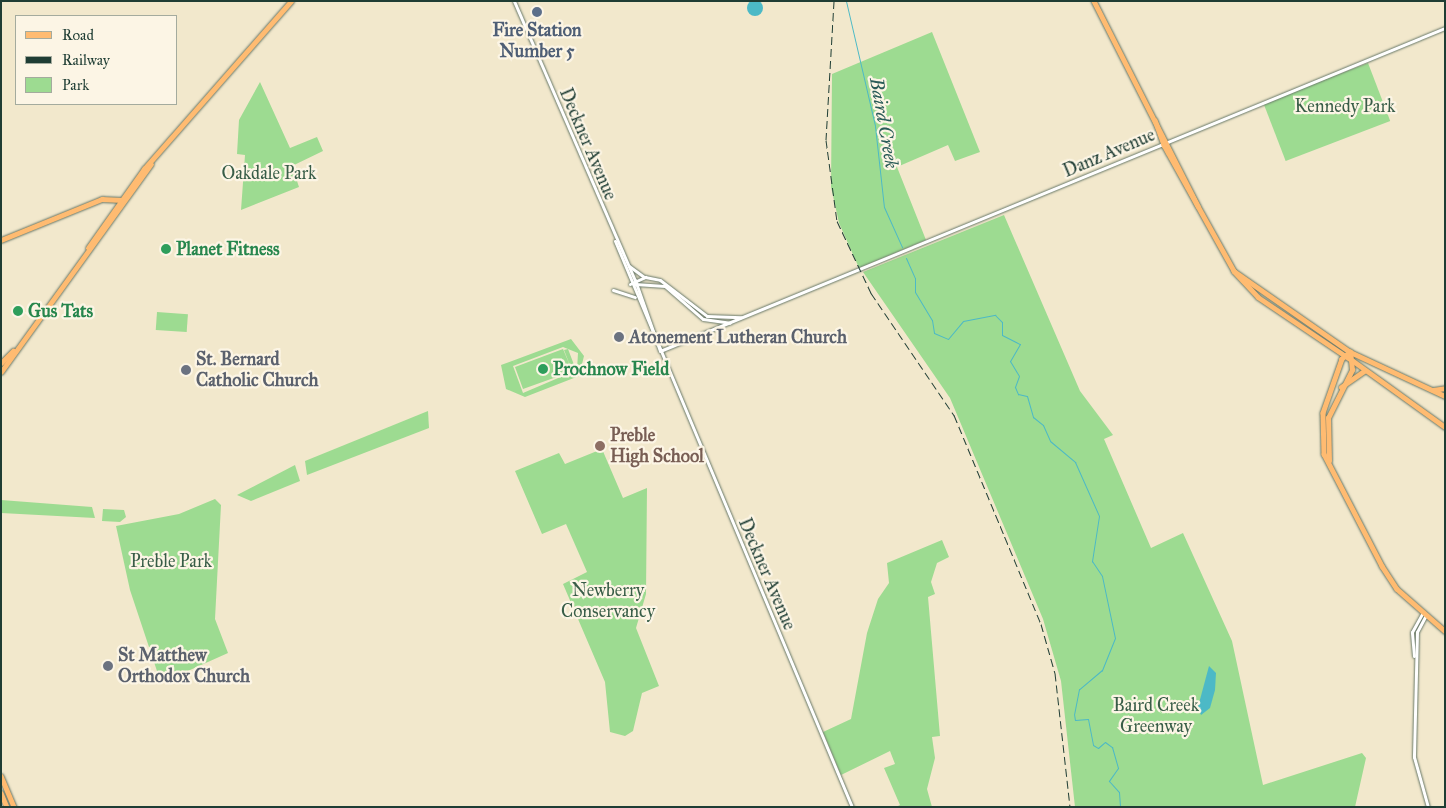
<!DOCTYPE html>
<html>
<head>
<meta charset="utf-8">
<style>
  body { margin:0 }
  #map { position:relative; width:1446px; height:808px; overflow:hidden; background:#f2e8cc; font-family:"IM FELL Great Primer",serif }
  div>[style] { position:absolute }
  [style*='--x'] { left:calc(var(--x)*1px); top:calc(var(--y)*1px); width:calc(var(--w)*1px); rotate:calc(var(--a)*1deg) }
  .green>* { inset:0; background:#9ddb91; transform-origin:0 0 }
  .water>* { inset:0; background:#4cb9c6 }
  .round { border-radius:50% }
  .stream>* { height:1px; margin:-0.5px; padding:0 0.5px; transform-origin:0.5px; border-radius:0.5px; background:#4cb9c6 }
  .roads { filter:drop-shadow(0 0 1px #697969) drop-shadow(0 0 1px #697969) }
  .minor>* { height:3px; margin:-1.5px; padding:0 1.5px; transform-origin:1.5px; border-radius:1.5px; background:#fff }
  .major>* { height:4.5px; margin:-2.25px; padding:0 2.25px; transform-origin:2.25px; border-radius:2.25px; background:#ffbb71 }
  .highway>* { height:5px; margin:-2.5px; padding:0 2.5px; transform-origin:2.5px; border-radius:2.5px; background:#ffbb71 }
  .rail>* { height:1px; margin-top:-0.5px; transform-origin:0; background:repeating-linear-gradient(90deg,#1f3d34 0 8px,transparent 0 12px) }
  .dots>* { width:14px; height:14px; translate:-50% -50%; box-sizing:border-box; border:2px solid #fcf5e5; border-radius:50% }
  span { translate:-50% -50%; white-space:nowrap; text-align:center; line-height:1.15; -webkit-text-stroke:4.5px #fcf5e5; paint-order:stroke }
  .service-label { font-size:18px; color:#4e5e75; font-weight:700 }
  .park-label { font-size:18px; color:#385d47 }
  .street-label { font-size:18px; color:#1f3d34 }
  .leisure-label { font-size:18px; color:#27864d; font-weight:700 }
  .left { translate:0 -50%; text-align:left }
  .worship-label { font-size:18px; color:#5b616d; font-weight:700 }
  .education-label { font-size:18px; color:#785e54; font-weight:700 }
  .water-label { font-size:19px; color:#2a5c58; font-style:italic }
  .frame { position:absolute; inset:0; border:2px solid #1f3d34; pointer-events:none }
  .legend { position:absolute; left:15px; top:15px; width:162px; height:90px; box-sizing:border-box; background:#fcf5e5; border:1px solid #a4ab9e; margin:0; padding:6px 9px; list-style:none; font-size:15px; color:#1f3d34 }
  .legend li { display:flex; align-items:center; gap:10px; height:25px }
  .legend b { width:25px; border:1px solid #a4ab9e }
</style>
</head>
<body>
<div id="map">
  <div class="green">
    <i style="clip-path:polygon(932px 32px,980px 152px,955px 161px,948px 145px,897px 167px,926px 240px,859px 268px,839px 223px,831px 187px,832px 74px)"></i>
    <i style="left:1368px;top:63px;width:62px;height:112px;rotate:69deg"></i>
    <i style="clip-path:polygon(260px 82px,290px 148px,317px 137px,323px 151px,292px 166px,299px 187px,241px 210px,245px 155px,237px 154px,239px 120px)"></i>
    <i style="clip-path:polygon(1004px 215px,1080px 391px,1113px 435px,1104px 439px,1151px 548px,1183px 533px,1232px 641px,1263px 785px,1362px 753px,1366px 758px,1355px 807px,1075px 807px,1061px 681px,1043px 619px,950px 398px,863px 272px)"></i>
    <i style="left:157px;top:312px;width:31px;height:18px;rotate:4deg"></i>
    <i style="clip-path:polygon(evenodd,571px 339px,584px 356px,579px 376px,525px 397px,506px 389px,501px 365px,571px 339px,563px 347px,578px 353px,577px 370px,523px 393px,513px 366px,563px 347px)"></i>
    <i style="clip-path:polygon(563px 349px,571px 368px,564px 350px,568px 349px,576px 370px,523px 389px,515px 367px)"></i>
    <i style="clip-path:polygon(428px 411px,429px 428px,307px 475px,305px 461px)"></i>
    <i style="clip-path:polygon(602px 449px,623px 498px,647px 488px,646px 594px,636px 628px,659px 686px,642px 693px,633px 731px,625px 736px,610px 732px,605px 682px,563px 584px,587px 572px,566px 524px,542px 534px,515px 471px,559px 453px,565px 464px)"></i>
    <i style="clip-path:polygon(295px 465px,300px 481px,251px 501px,237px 495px)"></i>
    <i style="clip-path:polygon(215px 499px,221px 505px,215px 619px,228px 653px,161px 683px,130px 590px,116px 526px,179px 514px)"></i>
    <i style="clip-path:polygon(1px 500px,92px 507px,95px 518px,1px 513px)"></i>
    <i style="clip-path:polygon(103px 509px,124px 510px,126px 517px,120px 522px,102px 521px)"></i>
    <i style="clip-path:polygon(942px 540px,949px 557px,937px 563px,931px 582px,935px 594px,928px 597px,940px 736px,932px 737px,935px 758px,927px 789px,932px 807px,896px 807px,900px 805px,884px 768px,895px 764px,890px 751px,841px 775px,823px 732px,851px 719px,867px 633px,878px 599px,889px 583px,887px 563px)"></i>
  </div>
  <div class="water">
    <i class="round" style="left:747px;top:0;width:16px;height:16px"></i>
    <i style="clip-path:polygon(1209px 666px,1216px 673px,1215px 690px,1210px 708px,1201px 715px,1198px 707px)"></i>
  </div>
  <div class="stream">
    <i style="--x:846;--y:1;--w:128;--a:76.9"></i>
    <i style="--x:875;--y:126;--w:81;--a:83.7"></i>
    <i style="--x:884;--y:207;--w:44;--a:65.8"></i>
    <i style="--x:906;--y:258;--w:22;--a:66"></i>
    <i style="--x:915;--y:278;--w:14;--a:90"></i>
    <i style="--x:915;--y:292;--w:33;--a:59"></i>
    <i style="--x:932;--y:320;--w:13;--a:81"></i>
    <i style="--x:934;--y:333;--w:15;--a:23"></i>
    <i style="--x:948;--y:339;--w:23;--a:-50"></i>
    <i style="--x:963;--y:321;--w:33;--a:-11"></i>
    <i style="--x:995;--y:315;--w:10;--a:45"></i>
    <i style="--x:1002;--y:322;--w:13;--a:90"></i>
    <i style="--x:1002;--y:335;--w:20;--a:27"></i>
    <i style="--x:1020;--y:344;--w:20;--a:120"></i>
    <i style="--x:1010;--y:361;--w:17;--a:59"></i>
    <i style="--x:1019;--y:376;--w:12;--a:110"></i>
    <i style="--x:1015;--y:387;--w:8;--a:67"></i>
    <i style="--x:1018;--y:394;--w:9;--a:13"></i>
    <i style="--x:1027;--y:396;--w:22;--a:74"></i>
    <i style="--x:1033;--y:417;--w:13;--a:39"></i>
    <i style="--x:1043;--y:425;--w:17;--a:66"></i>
    <i style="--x:1050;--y:441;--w:33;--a:40"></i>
    <i style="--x:1075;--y:462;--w:59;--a:66"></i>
    <i style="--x:1099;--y:516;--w:46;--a:98.8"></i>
    <i style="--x:1092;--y:561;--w:18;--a:56"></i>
    <i style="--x:1102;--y:576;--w:63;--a:78.2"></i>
    <i style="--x:1115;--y:638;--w:35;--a:112"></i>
    <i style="--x:1102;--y:670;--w:30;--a:140"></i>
    <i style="--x:1079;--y:689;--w:25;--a:101"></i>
    <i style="--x:1074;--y:714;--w:6;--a:81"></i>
    <i style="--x:1075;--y:720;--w:13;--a:-4"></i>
    <i style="--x:1088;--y:719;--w:26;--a:79"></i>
    <i style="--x:1093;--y:745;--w:6;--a:31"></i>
    <i style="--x:1098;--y:748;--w:9;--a:-41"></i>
    <i style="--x:1105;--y:742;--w:9;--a:36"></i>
    <i style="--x:1112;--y:747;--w:22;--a:74"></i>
    <i style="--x:1118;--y:768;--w:16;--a:125"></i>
    <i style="--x:1109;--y:781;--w:15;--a:48"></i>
    <i style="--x:1119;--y:792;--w:15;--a:86"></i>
  </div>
  <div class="roads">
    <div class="minor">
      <i style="--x:514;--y:1;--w:304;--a:66.6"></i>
      <i style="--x:635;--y:280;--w:75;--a:70.6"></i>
      <i style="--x:615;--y:241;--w:614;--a:67.28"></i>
      <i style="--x:629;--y:266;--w:19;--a:36"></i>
      <i style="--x:630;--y:284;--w:17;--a:-25"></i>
      <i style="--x:645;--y:277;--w:15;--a:11"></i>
      <i style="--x:660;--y:280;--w:59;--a:37.5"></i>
      <i style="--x:707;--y:316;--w:34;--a:2"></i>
      <i style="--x:635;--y:284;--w:30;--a:4"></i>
      <i style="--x:665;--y:286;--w:50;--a:41"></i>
      <i style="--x:703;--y:319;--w:27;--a:8"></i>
      <i style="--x:613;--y:290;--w:23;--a:18"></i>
      <i style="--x:660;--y:351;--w:849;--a:-22.37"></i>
      <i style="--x:1426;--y:615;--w:19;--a:118"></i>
      <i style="--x:1417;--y:632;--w:125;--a:91.4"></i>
      <i style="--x:1414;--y:757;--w:52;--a:74.4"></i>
      <i style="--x:1414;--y:656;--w:24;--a:-95"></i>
      <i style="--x:1412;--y:632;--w:23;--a:-61"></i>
    </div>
    <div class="major">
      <i style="--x:1094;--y:1;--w:230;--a:63.1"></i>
      <i style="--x:1155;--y:120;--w:27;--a:70"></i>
      <i style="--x:1164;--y:145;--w:144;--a:60.9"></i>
      <i style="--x:1234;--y:271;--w:141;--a:34.9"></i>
      <i style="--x:1;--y:240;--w:109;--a:-22.1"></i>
      <i style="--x:102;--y:199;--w:20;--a:3"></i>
      <i style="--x:88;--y:248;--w:97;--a:-54.7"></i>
      <i style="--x:144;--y:169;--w:223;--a:-48.8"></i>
      <i style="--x:1234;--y:271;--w:35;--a:47"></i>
      <i style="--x:1258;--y:297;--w:115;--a:34"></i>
      <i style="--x:1350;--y:352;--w:11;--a:139"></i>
      <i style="--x:1342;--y:359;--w:57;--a:109.4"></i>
      <i style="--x:1323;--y:413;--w:41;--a:88.6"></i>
      <i style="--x:1324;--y:454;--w:126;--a:62.6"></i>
      <i style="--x:1382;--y:566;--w:27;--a:57"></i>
      <i style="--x:1397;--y:589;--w:64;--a:41.2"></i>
      <i style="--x:1;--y:363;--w:17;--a:-45"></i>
      <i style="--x:1;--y:372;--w:256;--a:-54.2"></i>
      <i style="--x:1329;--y:461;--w:43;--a:-91.3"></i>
      <i style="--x:1328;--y:418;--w:54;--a:-63.4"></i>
      <i style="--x:1352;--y:370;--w:18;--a:-96"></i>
      <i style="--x:1;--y:776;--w:34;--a:67"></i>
      <i style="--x:1;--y:793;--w:15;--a:67"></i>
    </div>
    <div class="highway">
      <i style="--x:1350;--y:352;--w:105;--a:24.9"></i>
      <i style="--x:1353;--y:361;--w:113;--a:35.7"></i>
      <i style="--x:1341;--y:387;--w:29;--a:-35"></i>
      <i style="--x:1433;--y:390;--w:12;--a:-9"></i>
    </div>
  </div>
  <div class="rail">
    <i style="--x:834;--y:1;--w:139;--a:93.3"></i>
    <i style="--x:826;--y:140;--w:82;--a:82.3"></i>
    <i style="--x:837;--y:221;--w:80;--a:64.7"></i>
    <i style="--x:871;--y:293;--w:148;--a:55.8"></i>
    <i style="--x:954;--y:415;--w:226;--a:67.4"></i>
    <i style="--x:1041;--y:624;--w:51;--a:74.1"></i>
    <i style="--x:1055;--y:673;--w:135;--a:83.6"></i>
  </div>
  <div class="dots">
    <i style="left:537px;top:12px;background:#5c6f8a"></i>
    <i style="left:166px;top:249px;background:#2e9e5b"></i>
    <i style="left:18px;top:311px;background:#2e9e5b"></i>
    <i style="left:619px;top:337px;background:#6b7280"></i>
    <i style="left:543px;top:369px;background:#2e9e5b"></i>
    <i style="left:186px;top:370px;background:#6b7280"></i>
    <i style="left:600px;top:446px;background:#8d6e63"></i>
    <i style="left:108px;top:666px;background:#6b7280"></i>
  </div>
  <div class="service-label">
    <span style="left:537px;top:41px">Fire Station<br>Number 5</span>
  </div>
  <div class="park-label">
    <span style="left:1345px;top:106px">Kennedy Park</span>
    <span style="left:269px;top:173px">Oakdale Park</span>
    <span style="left:171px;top:561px">Preble Park</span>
    <span style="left:608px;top:601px">Newberry<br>Conservancy</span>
    <span style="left:1156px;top:716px">Baird Creek<br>Greenway</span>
  </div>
  <div class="street-label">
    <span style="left:588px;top:144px;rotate:67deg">Deckner Avenue</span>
    <span style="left:1109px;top:153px;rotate:-23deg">Danz Avenue</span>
    <span style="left:767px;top:574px;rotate:67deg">Deckner Avenue</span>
  </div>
  <div class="leisure-label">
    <span class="left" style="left:176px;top:249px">Planet Fitness</span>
    <span class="left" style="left:28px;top:311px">Gus Tats</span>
    <span class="left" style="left:553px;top:369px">Prochnow Field</span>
  </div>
  <div class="worship-label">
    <span class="left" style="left:629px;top:337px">Atonement Lutheran Church</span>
    <span class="left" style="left:196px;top:370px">St. Bernard<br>Catholic Church</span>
    <span class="left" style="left:118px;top:666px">St Matthew<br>Orthodox Church</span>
  </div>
  <div class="education-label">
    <span class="left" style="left:610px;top:446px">Preble<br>High School</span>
  </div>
  <div class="water-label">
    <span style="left:884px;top:123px;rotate:80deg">Baird Creek</span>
  </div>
  <div class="frame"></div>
  <ul class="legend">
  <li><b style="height:6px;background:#ffbb71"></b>Road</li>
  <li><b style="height:6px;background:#1f3d34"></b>Railway</li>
  <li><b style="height:14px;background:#9ddb91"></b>Park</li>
  </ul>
</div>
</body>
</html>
